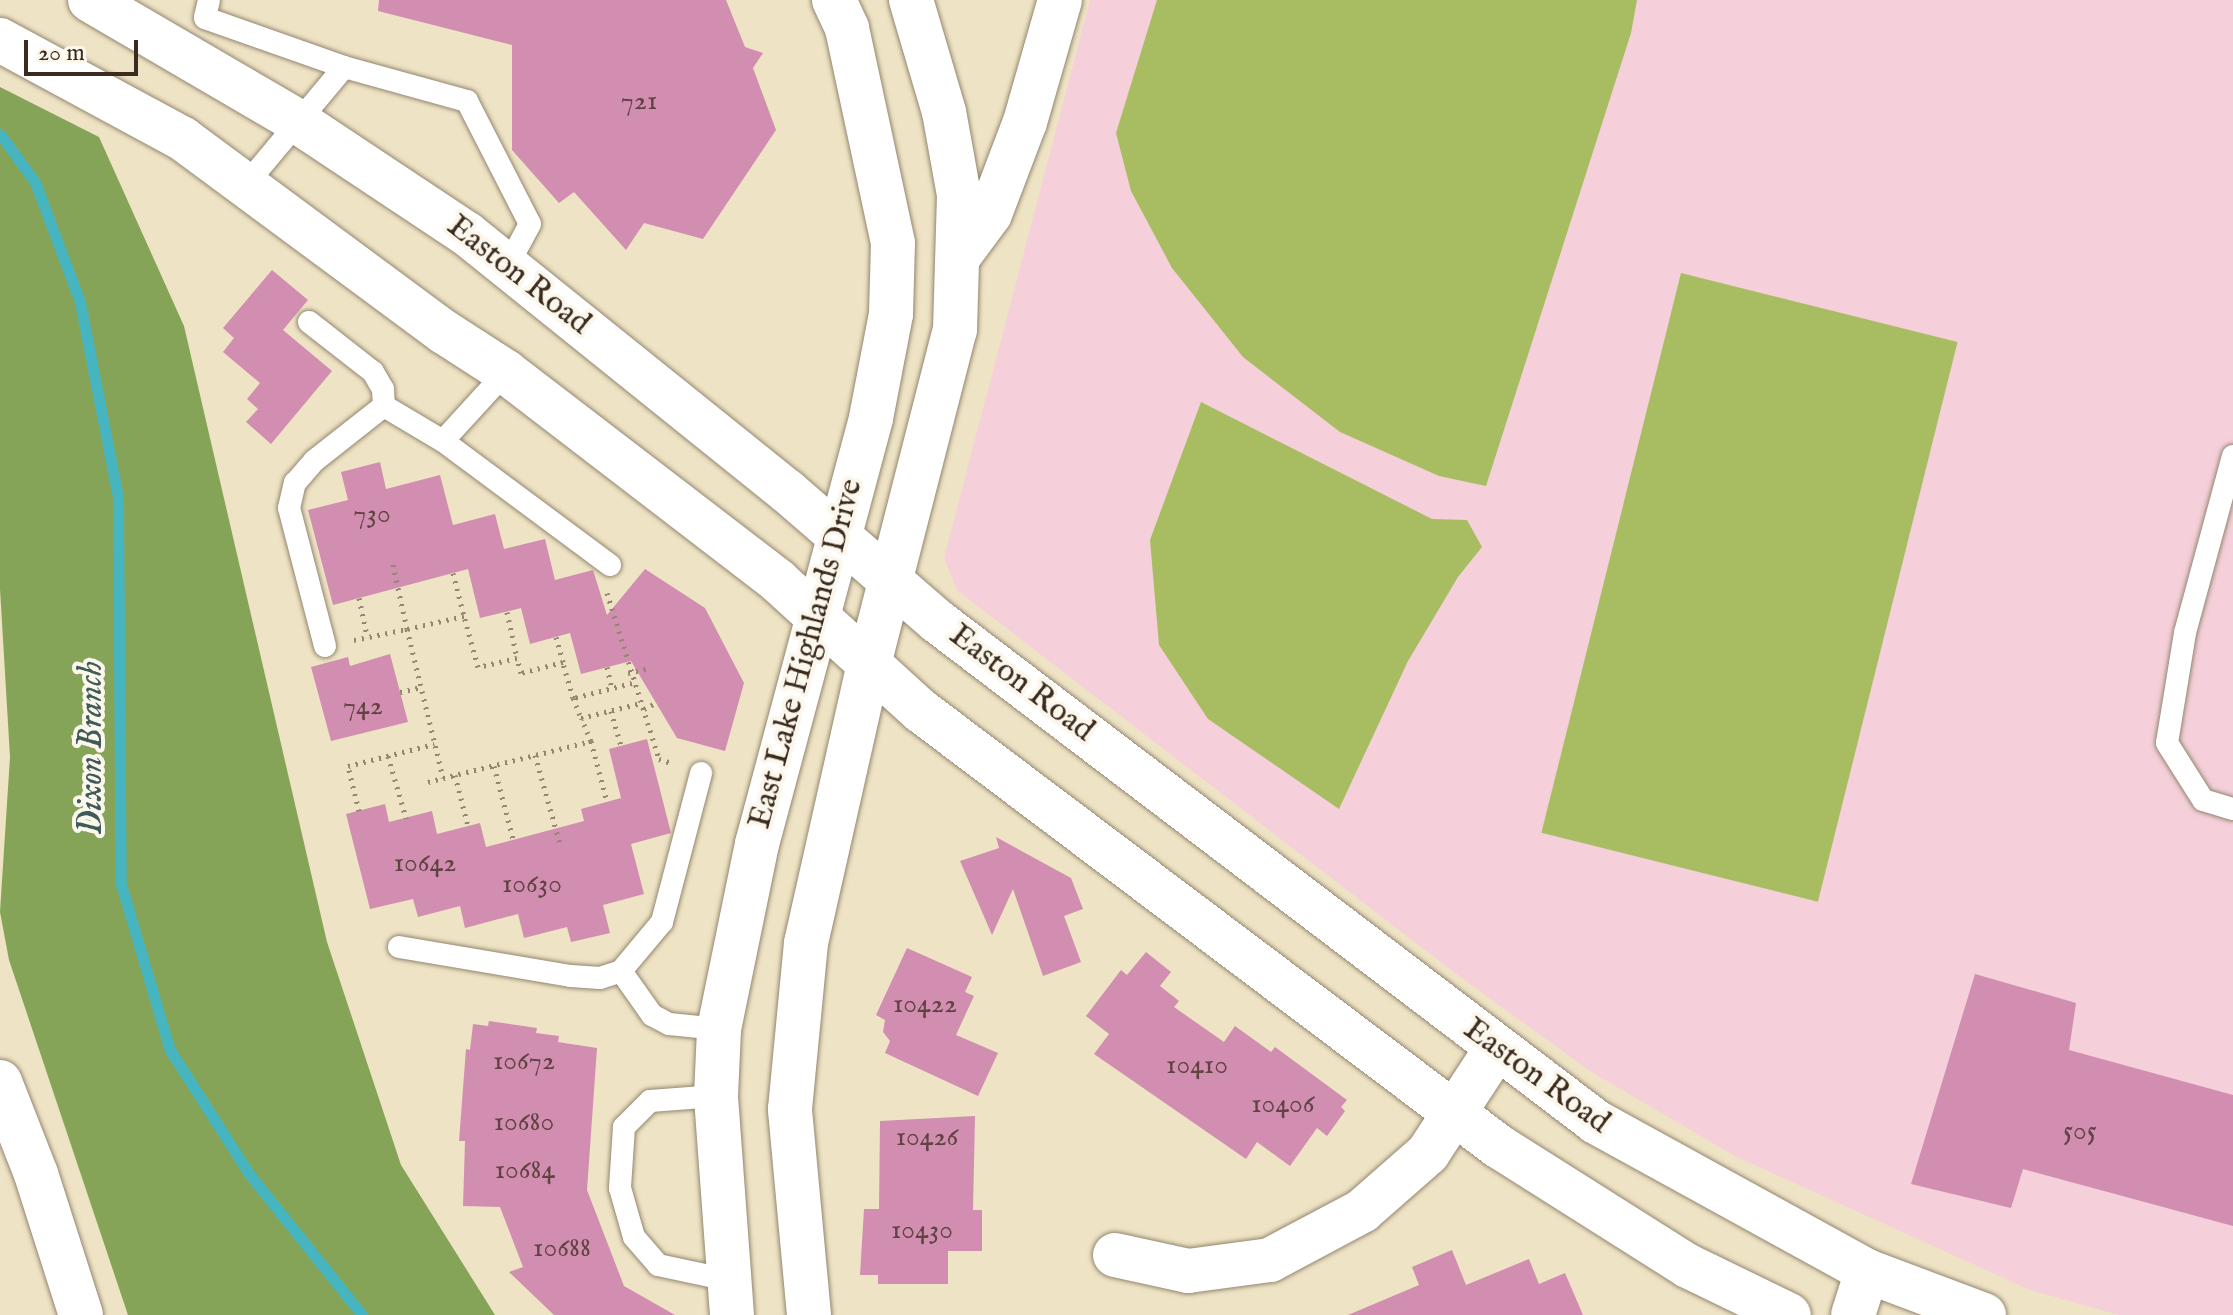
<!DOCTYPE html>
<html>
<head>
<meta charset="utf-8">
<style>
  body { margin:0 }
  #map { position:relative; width:2233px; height:1315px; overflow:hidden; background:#eee3c4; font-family:"IM FELL English",serif }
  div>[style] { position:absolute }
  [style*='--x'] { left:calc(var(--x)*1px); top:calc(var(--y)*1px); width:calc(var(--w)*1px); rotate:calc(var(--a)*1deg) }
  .built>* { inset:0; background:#f5cfd9 }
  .green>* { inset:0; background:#a8bd62; transform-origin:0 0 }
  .forest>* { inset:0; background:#86a458 }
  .stream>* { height:11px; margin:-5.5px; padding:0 5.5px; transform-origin:5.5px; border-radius:5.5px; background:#47b5c0 }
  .building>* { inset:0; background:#d18eb0 }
  .path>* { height:5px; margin-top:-2.5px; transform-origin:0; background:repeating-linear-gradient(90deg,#948671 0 2px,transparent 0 8px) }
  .roads { filter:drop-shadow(0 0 2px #948671) drop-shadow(0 0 2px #948671) }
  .lane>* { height:22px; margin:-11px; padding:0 11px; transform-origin:11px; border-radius:11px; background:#fff }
  .street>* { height:44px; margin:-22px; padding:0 22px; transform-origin:22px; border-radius:22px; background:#fff }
  .secondary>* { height:44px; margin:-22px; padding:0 22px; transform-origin:22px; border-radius:22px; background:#fff }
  span { translate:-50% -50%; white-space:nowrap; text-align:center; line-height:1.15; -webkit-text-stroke:8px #fbf7ec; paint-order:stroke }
  .number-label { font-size:28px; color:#604342 }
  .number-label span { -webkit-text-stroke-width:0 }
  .street-label { font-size:32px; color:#3b2a1e }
  .water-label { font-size:34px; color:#3f5b57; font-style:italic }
  .scale { position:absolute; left:24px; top:40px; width:114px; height:36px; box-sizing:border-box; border:4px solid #3b2a1e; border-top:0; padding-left:10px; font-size:24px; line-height:28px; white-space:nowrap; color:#3b2a1e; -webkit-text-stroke:6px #fbf7ec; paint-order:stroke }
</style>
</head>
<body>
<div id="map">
  <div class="built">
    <i style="clip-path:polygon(1090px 0,2233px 0,2233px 1315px,2119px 1315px,2030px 1290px,1735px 1156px,1590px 1071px,1455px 973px,957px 590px,944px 558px)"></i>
  </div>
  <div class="green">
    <i style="clip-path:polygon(1157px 0,1637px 0,1631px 33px,1486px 486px,1439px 476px,1340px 432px,1243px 357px,1172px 268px,1131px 191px,1116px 133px)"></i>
    <i style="left:1681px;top:273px;width:285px;height:577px;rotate:14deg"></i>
    <i style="clip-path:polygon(1201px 402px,1432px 519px,1467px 520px,1482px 547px,1458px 577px,1408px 661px,1339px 809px,1208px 719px,1159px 645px,1150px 540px)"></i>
  </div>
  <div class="forest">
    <i style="clip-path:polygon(0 87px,99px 137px,184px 326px,327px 942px,401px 1165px,495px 1315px,128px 1315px,9px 960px,0 912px,10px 757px,0 589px)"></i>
  </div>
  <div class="stream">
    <i style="--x:0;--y:134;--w:59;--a:53.9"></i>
    <i style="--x:35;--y:182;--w:128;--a:69.4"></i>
    <i style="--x:80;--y:302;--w:200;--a:79"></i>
    <i style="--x:118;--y:498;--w:386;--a:89.6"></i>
    <i style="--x:121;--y:884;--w:173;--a:73.6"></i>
    <i style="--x:170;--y:1050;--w:148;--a:57.4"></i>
    <i style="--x:250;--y:1175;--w:179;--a:51.3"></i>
  </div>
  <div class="building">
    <i style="clip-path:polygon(379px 0,726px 0,745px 47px,763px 53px,753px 68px,776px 130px,703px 239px,644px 223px,626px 250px,574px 192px,559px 203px,512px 150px,512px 45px,378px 11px)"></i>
    <i style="clip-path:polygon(272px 270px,308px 300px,283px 330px,332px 371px,271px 444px,246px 422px,258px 409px,247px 399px,260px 383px,223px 352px,234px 338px,223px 328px)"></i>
    <i style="clip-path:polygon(380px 462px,386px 489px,440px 475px,453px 525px,495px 514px,504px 549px,545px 539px,555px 580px,593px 570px,607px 615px,645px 569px,705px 608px,744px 683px,725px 751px,677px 738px,631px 661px,581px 674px,570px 633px,530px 644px,521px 608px,480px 618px,468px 569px,333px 605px,308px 510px,348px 500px,341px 472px)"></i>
    <i style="clip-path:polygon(390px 654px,408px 722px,331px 741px,311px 667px,348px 657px,350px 666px)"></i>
    <i style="clip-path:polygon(647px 739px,671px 833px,631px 844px,644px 894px,603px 905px,610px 933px,571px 942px,567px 927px,524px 938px,518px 914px,465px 928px,460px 906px,418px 917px,413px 899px,370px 909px,346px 814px,385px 804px,389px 822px,432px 811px,437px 834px,480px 823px,486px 847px,584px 821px,581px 809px,621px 798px,609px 749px)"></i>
    <i style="clip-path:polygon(996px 837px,1071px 878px,1083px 909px,1064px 916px,1081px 962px,1043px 976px,1013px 889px,992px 935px,960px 861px,999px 848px)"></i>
    <i style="clip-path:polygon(907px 948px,972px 977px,965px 992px,974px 996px,956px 1035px,998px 1053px,978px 1096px,885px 1053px,890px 1041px,883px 1032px,885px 1020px,876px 1015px)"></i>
    <i style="clip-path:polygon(1146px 952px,1171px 972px,1160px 986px,1179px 1001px,1174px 1007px,1224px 1042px,1235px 1026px,1271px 1052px,1275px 1047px,1347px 1100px,1341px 1107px,1345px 1111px,1327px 1136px,1317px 1128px,1290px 1166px,1257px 1142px,1246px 1159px,1094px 1054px,1109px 1034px,1086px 1016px,1121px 970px,1127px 975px)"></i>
    <i style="clip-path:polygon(1975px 974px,2076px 1003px,2069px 1050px,2233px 1095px,2233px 1226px,2023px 1169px,2011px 1208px,1911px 1184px)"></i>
    <i style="clip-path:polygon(489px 1021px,537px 1028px,536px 1033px,559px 1036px,558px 1042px,597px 1048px,587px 1190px,624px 1286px,675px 1315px,554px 1315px,509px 1272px,523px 1267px,500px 1207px,463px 1206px,465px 1141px,459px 1141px,466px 1049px,470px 1050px,473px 1024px,488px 1026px)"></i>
    <i style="clip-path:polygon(975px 1116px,973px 1210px,982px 1210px,982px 1251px,948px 1251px,948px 1284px,878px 1284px,878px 1275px,860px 1275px,864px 1209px,879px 1209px,880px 1121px)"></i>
    <i style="clip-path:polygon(1452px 1250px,1466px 1285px,1529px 1259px,1539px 1284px,1565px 1273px,1583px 1315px,1348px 1315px,1419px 1285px,1412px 1267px)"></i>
  </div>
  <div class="path">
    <i style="--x:453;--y:573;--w:44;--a:75.7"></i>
    <i style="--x:607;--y:593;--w:174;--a:72.6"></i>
    <i style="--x:659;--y:759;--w:16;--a:18"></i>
    <i style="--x:359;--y:598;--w:40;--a:78"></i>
    <i style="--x:507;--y:612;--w:47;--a:77.7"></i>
    <i style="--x:556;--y:637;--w:26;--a:74"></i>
    <i style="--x:354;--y:640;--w:54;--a:-11.7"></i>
    <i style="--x:407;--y:629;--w:71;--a:-102.3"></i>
    <i style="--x:607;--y:667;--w:22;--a:77"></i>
    <i style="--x:628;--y:673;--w:22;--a:-13"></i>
    <i style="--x:632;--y:683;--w:61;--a:165.7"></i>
    <i style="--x:573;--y:698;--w:22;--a:68"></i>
    <i style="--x:581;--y:718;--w:62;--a:-14"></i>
    <i style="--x:400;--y:692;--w:22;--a:-13"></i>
    <i style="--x:573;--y:698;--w:37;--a:-106"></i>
    <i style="--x:563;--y:662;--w:43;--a:165.3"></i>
    <i style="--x:521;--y:673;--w:16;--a:-105"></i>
    <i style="--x:517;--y:658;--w:40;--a:167"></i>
    <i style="--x:478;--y:667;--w:53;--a:-105.4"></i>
    <i style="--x:464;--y:616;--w:58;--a:167.2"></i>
    <i style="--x:407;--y:629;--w:153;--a:76.4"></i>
    <i style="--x:443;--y:778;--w:153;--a:-14"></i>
    <i style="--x:591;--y:741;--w:25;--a:-113"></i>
    <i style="--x:644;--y:709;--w:13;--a:-27"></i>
    <i style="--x:611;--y:711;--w:36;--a:74"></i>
    <i style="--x:591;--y:741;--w:63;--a:75.3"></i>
    <i style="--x:535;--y:755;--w:92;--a:74.3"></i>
    <i style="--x:388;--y:756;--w:65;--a:73.8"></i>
    <i style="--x:494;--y:766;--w:75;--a:75.4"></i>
    <i style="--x:455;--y:775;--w:53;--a:75.7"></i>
    <i style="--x:428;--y:782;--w:16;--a:-15"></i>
    <i style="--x:359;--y:811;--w:46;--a:-103.7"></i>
    <i style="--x:348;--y:766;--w:89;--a:-14.3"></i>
  </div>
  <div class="roads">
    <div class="lane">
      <i style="--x:209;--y:0;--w:18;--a:103"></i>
      <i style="--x:205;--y:18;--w:147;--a:19.4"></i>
      <i style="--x:344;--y:67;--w:128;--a:15.5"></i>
      <i style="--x:467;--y:101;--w:138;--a:62.9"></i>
      <i style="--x:530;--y:224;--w:47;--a:118.2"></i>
      <i style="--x:248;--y:182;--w:150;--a:-50.1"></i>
      <i style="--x:309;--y:322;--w:81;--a:38"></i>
      <i style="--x:373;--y:372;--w:20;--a:60"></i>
      <i style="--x:383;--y:389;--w:17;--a:87"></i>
      <i style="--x:506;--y:372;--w:93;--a:132.4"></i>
      <i style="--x:443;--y:441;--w:208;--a:36.6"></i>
      <i style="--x:2233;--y:456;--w:183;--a:105.2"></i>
      <i style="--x:2185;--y:633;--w:111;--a:99.3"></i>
      <i style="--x:2167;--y:743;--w:67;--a:57.7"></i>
      <i style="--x:2203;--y:800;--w:31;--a:17"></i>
      <i style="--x:325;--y:646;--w:143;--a:-104.6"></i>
      <i style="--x:289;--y:508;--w:26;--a:-77"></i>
      <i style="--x:295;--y:483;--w:29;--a:-49"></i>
      <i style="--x:314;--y:461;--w:89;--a:-38.2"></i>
      <i style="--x:384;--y:406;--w:69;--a:30.7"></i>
      <i style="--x:399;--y:947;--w:174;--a:9.6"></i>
      <i style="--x:571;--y:976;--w:29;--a:4"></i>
      <i style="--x:600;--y:978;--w:22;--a:-18"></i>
      <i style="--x:621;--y:971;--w:54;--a:54.8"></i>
      <i style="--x:652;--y:1015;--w:19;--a:28"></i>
      <i style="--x:669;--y:1024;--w:50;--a:5.7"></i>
      <i style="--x:621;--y:971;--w:64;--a:-50.1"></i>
      <i style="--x:662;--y:922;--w:154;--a:-75.3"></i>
      <i style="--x:716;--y:1096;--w:66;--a:175.7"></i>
      <i style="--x:650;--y:1101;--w:37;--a:135"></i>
      <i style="--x:624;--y:1127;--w:61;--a:93.8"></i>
      <i style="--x:620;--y:1188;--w:51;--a:74.1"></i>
      <i style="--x:634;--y:1237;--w:37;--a:49"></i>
      <i style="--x:658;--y:1265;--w:72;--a:12.1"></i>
    </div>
    <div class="street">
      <i style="--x:0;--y:1082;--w:99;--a:68.6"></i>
      <i style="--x:36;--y:1174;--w:148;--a:72.3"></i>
      <i style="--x:1115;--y:1255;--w:75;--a:12.4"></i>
      <i style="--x:1188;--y:1271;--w:83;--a:-7.6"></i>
      <i style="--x:1270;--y:1260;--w:104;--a:-28"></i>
      <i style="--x:1362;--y:1211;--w:88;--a:-41.3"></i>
      <i style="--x:1428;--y:1153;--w:124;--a:-56.8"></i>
      <i style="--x:1853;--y:1315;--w:46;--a:-72.3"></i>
    </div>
    <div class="secondary">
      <i style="--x:90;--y:0;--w:240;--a:30.3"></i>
      <i style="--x:297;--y:121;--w:204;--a:33.6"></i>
      <i style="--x:467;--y:234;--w:410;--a:38.8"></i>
      <i style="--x:787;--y:491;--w:198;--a:40.9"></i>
      <i style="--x:937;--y:621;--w:828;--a:37.24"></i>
      <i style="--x:1596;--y:1122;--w:309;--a:28.8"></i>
      <i style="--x:1867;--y:1271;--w:125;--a:20.6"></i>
      <i style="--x:0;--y:40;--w:208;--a:28.4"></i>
      <i style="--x:183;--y:139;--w:325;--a:36.5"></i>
      <i style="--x:444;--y:332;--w:74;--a:32.8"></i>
      <i style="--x:506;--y:372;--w:343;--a:37.5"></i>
      <i style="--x:778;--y:581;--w:193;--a:42.3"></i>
      <i style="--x:921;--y:711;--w:723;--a:37.01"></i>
      <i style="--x:1498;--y:1146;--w:225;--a:32.3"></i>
      <i style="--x:1688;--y:1266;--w:112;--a:25.9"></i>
      <i style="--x:959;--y:256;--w:52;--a:-53.6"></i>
      <i style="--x:990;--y:214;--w:98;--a:-69.2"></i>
      <i style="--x:1025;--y:122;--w:127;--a:-74"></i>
      <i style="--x:732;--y:1315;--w:220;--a:-94.2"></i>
      <i style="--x:716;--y:1096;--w:67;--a:-87.4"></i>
      <i style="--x:719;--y:1029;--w:189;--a:-78.4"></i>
      <i style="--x:757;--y:844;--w:441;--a:-75"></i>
      <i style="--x:871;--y:418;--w:106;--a:-79.1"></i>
      <i style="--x:891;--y:314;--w:71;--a:-88.4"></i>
      <i style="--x:893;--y:243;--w:220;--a:-102.1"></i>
      <i style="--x:847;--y:28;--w:31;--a:-115"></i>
      <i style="--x:809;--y:1315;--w:207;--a:-95.3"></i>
      <i style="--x:790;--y:1109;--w:167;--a:-84.5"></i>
      <i style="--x:806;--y:943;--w:286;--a:-77.3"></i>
      <i style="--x:869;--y:664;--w:345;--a:-75.6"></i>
      <i style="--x:955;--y:330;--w:135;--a:-88.3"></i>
      <i style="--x:959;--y:195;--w:84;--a:-100.2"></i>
      <i style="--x:944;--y:112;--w:117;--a:-106.4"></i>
    </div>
  </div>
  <div class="number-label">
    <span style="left:639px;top:102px">721</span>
    <span style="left:372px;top:515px">730</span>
    <span style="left:363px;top:707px">742</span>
    <span style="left:425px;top:864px">10642</span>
    <span style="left:532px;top:885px">10630</span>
    <span style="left:925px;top:1005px">10422</span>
    <span style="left:524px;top:1062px">10672</span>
    <span style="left:1197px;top:1066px">10410</span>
    <span style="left:1283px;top:1105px">10406</span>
    <span style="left:524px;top:1123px">10680</span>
    <span style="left:2080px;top:1132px">505</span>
    <span style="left:927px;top:1138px">10426</span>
    <span style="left:525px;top:1171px">10684</span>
    <span style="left:922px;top:1231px">10430</span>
    <span style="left:562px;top:1249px">10688</span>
  </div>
  <div class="street-label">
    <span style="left:518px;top:276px;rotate:38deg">Easton Road</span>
    <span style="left:807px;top:654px;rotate:-75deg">East Lake Highlands Drive</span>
    <span style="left:1021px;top:684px;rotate:37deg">Easton Road</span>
    <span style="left:1536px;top:1077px;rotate:36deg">Easton Road</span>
  </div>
  <div class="water-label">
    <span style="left:92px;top:748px;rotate:-90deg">Dixon Branch</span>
  </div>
  <div class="scale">20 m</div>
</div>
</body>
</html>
